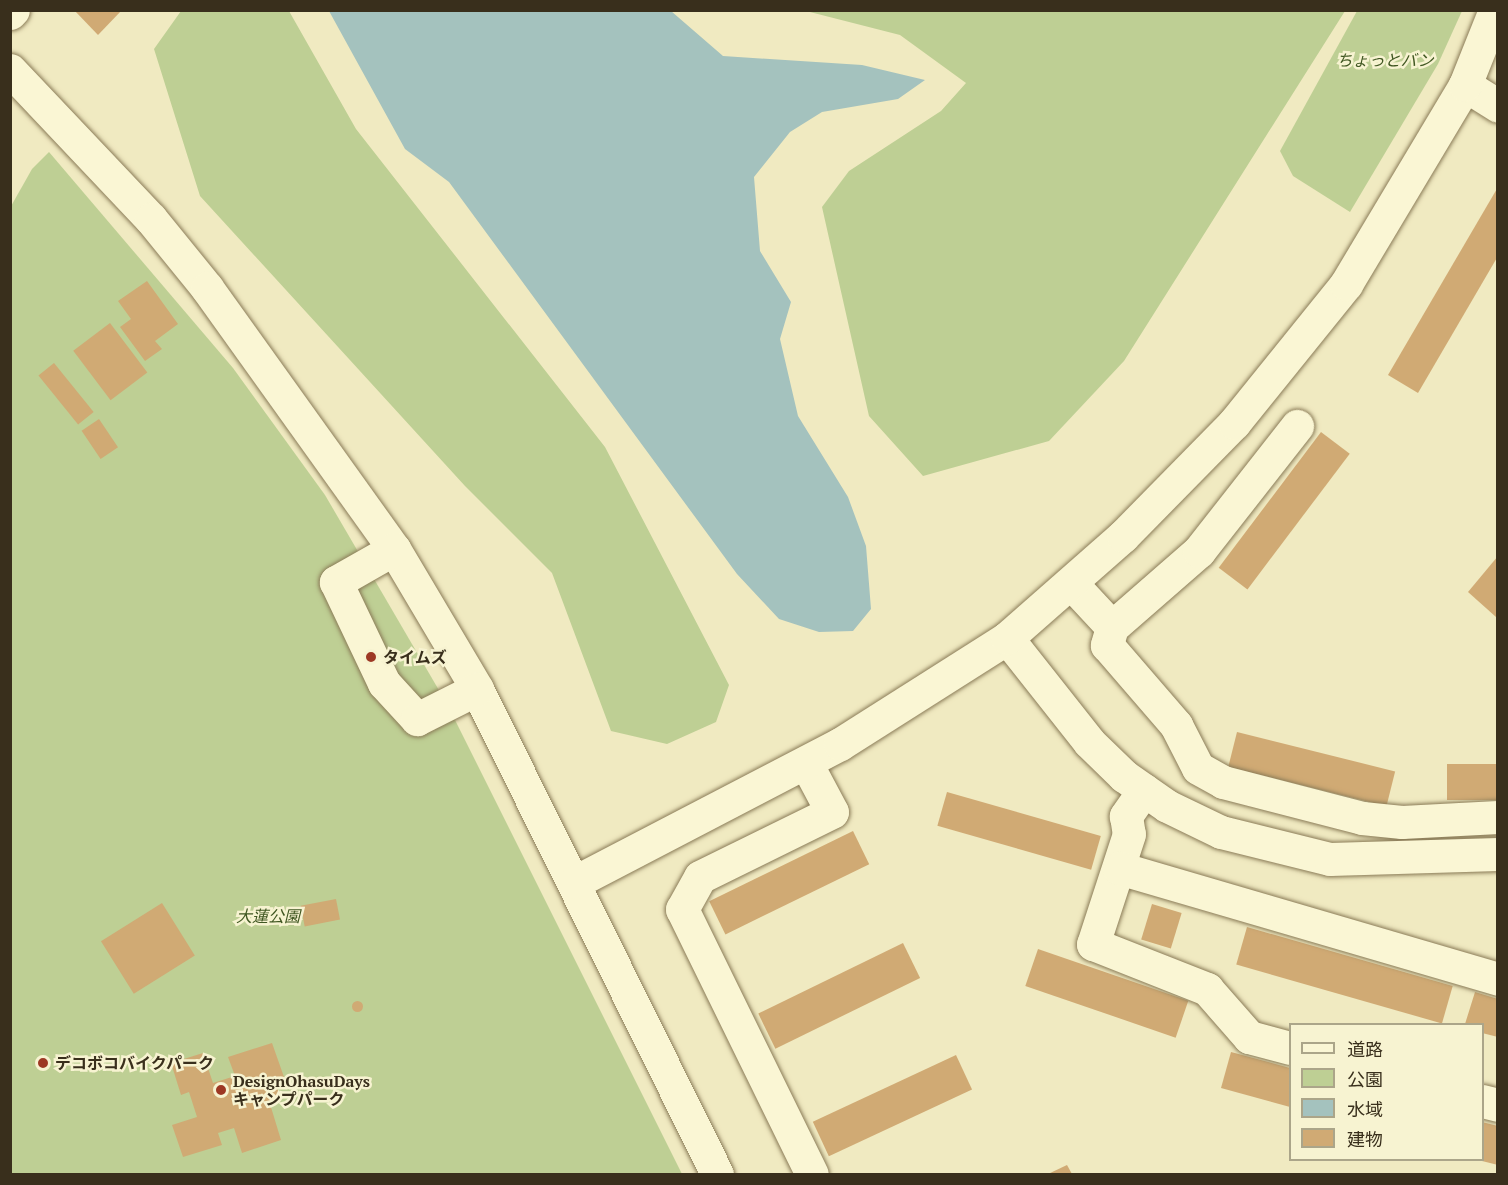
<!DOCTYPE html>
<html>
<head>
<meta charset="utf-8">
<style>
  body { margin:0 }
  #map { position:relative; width:1508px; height:1185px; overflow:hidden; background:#f0eac1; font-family:"PT Serif","Noto Sans JP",serif }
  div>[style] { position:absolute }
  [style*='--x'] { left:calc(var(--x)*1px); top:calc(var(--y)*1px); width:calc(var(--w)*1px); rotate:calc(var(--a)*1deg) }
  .green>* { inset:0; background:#becf94 }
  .water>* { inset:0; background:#a4c2be }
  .building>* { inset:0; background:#d0aa74; transform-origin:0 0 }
  .round { border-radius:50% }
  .roads { filter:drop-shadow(0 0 2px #8a7b57) drop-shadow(0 0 2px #8a7b57) }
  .minor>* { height:33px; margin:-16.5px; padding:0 16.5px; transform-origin:16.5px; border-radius:16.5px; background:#faf6d4 }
  .dots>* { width:16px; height:16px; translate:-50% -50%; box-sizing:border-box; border:3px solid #f7f3d1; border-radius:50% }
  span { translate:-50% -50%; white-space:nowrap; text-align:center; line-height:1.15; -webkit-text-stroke:5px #f7f3d1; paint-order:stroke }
  .park-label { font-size:16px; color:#405722; font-style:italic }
  .poi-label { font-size:16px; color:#392f1c; font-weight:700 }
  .left { translate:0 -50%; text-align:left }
  .frame { position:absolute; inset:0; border:12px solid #392f1c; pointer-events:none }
  .legend { position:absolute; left:1289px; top:1023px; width:195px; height:138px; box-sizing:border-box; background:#f7f3d1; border:2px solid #aba589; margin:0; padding:8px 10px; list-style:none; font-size:18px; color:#392f1c }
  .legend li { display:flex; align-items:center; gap:12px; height:30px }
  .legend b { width:30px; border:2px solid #aba589 }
</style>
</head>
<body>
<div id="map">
  <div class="green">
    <i style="clip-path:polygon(181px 11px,289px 11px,356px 129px,605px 447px,729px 685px,716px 722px,667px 744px,611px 731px,552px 573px,465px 486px,200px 196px,154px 49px)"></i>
    <i style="clip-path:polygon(806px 11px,806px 10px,1345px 11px,1124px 361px,1049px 441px,923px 476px,869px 416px,822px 207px,849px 171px,941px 111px,966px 83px,900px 35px)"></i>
    <i style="clip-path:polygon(1357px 11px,1462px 11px,1438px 64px,1350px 212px,1293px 176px,1280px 151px)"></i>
    <i style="clip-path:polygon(49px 152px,233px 368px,325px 495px,447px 704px,682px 1174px,11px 1174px,10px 208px,32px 169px)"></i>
  </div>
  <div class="water">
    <i style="clip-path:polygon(329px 11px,671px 11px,723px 56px,862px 65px,925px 80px,898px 99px,822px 112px,790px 132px,754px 177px,760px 251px,791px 302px,780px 339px,798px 416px,848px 497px,866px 546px,871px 609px,853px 631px,819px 632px,779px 619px,737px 574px,449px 182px,405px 149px)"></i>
  </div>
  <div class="building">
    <i style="clip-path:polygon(74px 10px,122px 10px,98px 35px)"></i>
    <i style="clip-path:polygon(1498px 187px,1498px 256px,1418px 393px,1388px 375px)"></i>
    <i style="clip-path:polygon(147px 281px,178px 324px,155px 341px,162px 349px,145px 361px,120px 327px,131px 319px,118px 301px)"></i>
    <i style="left:110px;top:323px;width:62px;height:46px;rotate:53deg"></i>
    <i style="left:54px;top:363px;width:63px;height:20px;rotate:51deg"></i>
    <i style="left:99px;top:419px;width:34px;height:21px;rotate:56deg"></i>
    <i style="left:1321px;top:432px;width:36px;height:170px;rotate:37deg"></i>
    <i style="clip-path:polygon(1498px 556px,1498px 615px,1496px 617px,1468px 592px)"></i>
    <i style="left:1237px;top:732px;width:163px;height:36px;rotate:14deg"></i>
    <i style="left:1498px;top:764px;width:36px;height:51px;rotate:90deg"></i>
    <i style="left:947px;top:792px;width:160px;height:35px;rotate:16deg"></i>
    <i style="left:853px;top:831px;width:37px;height:160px;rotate:64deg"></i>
    <i style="left:336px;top:899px;width:21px;height:36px;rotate:79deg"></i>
    <i style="left:162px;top:903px;width:62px;height:72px;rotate:58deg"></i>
    <i style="left:1152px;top:904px;width:31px;height:37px;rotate:17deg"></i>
    <i style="left:1247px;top:927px;width:214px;height:39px;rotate:16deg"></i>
    <i style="left:903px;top:943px;width:39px;height:161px;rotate:64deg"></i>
    <i style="left:1038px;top:949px;width:159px;height:39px;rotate:19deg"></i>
    <i style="clip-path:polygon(1475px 992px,1498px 999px,1498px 1037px,1482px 1033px,1482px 1024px,1465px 1024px)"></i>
    <i class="round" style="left:351.5px;top:1000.5px;width:11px;height:11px"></i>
    <i style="clip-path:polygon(272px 1043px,284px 1077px,275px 1080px,281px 1101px,270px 1104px,281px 1140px,242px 1153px,234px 1128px,218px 1133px,222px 1145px,183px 1157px,172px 1125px,197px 1117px,189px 1092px,181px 1095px,171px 1063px,203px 1053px,213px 1083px,235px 1076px,228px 1057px)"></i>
    <i style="clip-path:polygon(1231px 1052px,1290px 1068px,1290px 1107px,1221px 1088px)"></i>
    <i style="left:956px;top:1055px;width:38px;height:158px;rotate:65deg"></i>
    <i style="clip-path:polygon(1482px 1122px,1498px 1126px,1498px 1165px,1482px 1161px)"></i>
    <i style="clip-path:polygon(1067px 1165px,1072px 1174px,1048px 1174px)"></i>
  </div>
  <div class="roads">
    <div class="minor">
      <i style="--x:10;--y:13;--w:4;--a:-45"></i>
      <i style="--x:10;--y:70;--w:205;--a:46.6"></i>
      <i style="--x:151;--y:219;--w:89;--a:50.9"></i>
      <i style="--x:207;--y:288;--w:321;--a:54.4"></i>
      <i style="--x:394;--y:549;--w:163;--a:59.3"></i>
      <i style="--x:477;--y:689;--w:541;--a:63.67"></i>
      <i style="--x:1465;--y:85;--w:39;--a:32"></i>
      <i style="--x:394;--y:549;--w:67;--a:150.4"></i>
      <i style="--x:336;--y:582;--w:112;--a:64.6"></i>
      <i style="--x:384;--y:683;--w:49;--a:47.5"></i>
      <i style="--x:417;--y:719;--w:67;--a:-26.6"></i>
      <i style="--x:1071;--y:583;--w:60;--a:47"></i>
      <i style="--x:1112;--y:627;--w:19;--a:106"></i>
      <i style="--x:1107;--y:645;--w:106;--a:49.2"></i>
      <i style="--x:1176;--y:725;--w:48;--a:62.9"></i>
      <i style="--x:1198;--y:768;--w:29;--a:29"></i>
      <i style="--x:1223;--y:782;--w:144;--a:14.5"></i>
      <i style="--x:1362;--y:818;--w:40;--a:5.7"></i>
      <i style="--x:1402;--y:822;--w:96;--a:-3"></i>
      <i style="--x:1112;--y:627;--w:116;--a:-41.1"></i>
      <i style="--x:1199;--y:551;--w:159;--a:-51.9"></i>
      <i style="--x:1007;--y:638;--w:132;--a:51.7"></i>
      <i style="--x:1089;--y:742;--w:49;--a:44.2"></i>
      <i style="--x:1124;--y:776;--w:52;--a:34.9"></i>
      <i style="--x:1167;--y:806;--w:60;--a:25.7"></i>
      <i style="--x:1221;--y:832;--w:112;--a:13.9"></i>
      <i style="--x:1330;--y:859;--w:168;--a:-1.7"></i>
      <i style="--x:806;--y:763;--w:55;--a:62"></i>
      <i style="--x:832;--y:812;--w:147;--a:153.8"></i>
      <i style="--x:700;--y:877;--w:37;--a:119"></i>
      <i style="--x:682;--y:909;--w:295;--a:63.9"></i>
      <i style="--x:1144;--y:790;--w:32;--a:125"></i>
      <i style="--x:1126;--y:816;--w:18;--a:81"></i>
      <i style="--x:1129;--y:834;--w:116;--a:108.1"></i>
      <i style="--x:1093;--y:944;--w:123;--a:21.5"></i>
      <i style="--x:1207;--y:989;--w:64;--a:48.8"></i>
      <i style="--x:1249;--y:1037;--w:42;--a:15"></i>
      <i style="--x:1119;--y:868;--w:395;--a:16.3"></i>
      <i style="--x:575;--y:882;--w:299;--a:-27.5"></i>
      <i style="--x:840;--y:744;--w:198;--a:-32.4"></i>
      <i style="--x:1007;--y:638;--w:154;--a:-41.3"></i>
      <i style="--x:1123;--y:536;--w:158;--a:-45.5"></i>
      <i style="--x:1234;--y:423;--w:179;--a:-51.1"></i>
      <i style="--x:1346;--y:284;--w:232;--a:-59.1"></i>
      <i style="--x:1465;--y:85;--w:81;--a:-68.2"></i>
      <i style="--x:1482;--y:1101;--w:16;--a:14"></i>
    </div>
  </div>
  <div class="dots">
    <i style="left:371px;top:657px;background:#9d3824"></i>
    <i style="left:43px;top:1063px;background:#9d3824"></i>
    <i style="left:221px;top:1090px;background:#9d3824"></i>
  </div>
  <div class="park-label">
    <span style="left:1385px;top:60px">ちょっとバン</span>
    <span style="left:268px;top:916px">大蓮公園</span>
  </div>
  <div class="poi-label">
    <span class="left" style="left:383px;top:657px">タイムズ</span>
    <span class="left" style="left:55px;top:1063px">デコボコバイクパーク</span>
    <span class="left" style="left:233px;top:1090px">DesignOhasuDays<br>キャンプパーク</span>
  </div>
  <div class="frame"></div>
  <ul class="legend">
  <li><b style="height:8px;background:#faf6d4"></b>道路</li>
  <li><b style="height:16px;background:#becf94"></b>公園</li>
  <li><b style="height:16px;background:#a4c2be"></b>水域</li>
  <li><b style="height:16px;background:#d0aa74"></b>建物</li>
  </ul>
</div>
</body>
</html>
